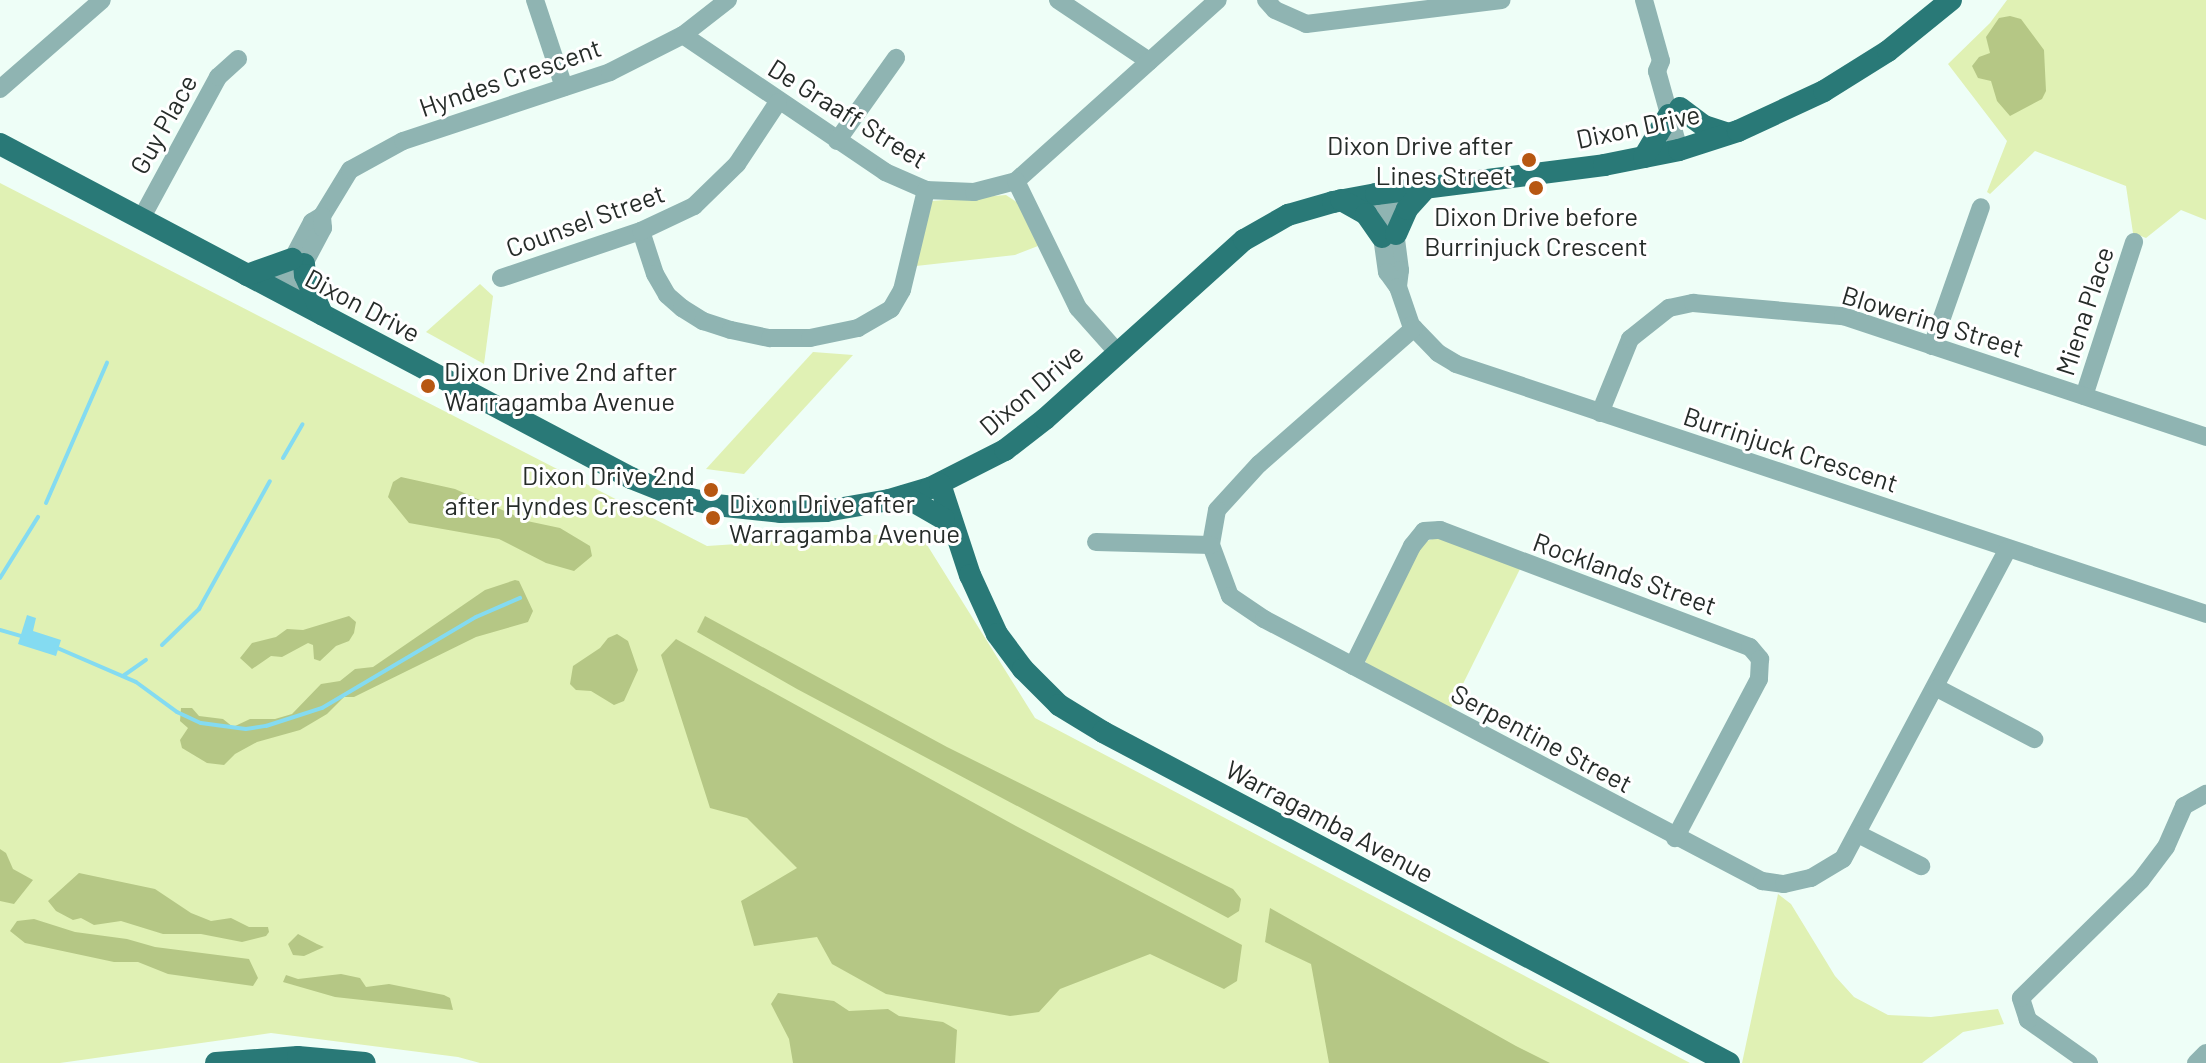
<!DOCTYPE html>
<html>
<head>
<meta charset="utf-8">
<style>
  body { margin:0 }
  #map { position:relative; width:2206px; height:1063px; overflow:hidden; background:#eefef7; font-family:Barlow,sans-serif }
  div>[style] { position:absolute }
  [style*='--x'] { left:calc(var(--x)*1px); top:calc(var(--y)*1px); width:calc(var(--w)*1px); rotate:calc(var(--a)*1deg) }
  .green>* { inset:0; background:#e0f1b4 }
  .forest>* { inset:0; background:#b5c785 }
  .water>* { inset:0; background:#84dbf1 }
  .stream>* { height:4px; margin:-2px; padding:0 2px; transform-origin:2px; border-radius:2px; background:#84dbf1 }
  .minor>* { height:18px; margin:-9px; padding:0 9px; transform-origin:9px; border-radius:9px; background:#8fb4b2 }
  .major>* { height:22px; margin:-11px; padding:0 11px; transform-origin:11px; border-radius:11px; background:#297977 }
  .dots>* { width:22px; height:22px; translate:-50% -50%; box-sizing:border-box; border:4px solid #fff; border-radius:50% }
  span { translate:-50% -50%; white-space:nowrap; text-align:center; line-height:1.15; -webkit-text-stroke:6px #fff; paint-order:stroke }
  .street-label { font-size:26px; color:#262c29 }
  .poi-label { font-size:26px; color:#262c29 }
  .right { translate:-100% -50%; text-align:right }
  .left { translate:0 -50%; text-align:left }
</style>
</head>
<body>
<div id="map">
  <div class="green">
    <i style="clip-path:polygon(2007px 0,2206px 0,2206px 220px,2181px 210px,2146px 238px,2133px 233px,2126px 186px,2035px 151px,1990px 194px,1987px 192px,2007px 141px,1948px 64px,1990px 23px)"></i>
    <i style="clip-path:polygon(0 183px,707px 546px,919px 532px,1035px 718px,1690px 1063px,480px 1063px,458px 1057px,271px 1033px,60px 1063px,0 1063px)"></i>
    <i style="clip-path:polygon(1006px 195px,1018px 203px,1038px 246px,1015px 255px,916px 266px,932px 201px)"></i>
    <i style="clip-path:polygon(480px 284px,493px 296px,484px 364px,426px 332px)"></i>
    <i style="clip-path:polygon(813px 352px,853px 355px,744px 474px,706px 469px)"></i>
    <i style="clip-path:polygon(1440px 536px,1521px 567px,1450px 710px,1369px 667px,1364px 659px,1422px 543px)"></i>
    <i style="clip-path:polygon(1778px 894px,1791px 904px,1835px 976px,1854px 997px,1888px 1015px,1931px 1017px,1998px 1009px,2004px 1024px,1963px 1032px,1922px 1063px,1742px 1063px)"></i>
  </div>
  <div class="forest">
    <i style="clip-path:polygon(2010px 16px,2021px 19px,2044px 50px,2046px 91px,2042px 99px,2010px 116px,1997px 101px,1991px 81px,1978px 78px,1972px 66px,1979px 57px,1990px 53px,1986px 37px,1999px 18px)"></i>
    <i style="clip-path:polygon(401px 477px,455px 489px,527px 521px,560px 528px,590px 546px,592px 556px,574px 571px,546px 563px,499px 539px,409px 523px,388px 497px,393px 482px)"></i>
    <i style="clip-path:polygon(515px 580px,519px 581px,533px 611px,528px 622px,476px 637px,354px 697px,344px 697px,327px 714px,300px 730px,257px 742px,235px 754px,224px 765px,207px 763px,182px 748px,180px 740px,188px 728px,180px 721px,181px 708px,192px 708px,199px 716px,223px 719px,233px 727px,250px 719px,275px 719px,292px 714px,321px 684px,340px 681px,355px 669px,373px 667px,485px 590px)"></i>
    <i style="clip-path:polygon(349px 616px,356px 622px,354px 633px,349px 641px,336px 646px,320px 661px,314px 659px,313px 645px,308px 643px,282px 657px,271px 656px,252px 669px,240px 658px,252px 643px,276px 637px,287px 629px,303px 630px)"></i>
    <i style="clip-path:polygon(705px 616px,947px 747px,1233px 889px,1241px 899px,1239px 911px,1228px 918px,797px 689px,697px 632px)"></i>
    <i style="clip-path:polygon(617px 634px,628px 641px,638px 670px,624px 701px,614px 705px,591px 691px,576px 690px,570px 684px,573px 666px,600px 648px,608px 638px)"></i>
    <i style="clip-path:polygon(676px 639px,1016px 826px,1242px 945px,1237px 981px,1224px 989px,1150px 954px,1060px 989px,1039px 1012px,1010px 1016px,886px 994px,832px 964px,817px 937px,754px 946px,741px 901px,797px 868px,747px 818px,710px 808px,661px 655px)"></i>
    <i style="clip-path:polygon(0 849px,6px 853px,13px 869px,33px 880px,14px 904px,0 901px)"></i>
    <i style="clip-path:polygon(79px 873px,155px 889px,191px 913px,211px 921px,231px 918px,249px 927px,268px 927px,269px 932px,266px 936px,242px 942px,201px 934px,163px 934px,121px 921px,94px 925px,81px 918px,73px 920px,56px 911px,48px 901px)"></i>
    <i style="clip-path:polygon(1270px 908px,1516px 1046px,1550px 1063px,1329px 1063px,1311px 964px,1265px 942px)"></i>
    <i style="clip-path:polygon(34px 919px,75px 932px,127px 939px,155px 947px,249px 959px,258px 978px,253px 986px,168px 974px,138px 962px,114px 962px,25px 943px,10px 931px,17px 921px)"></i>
    <i style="clip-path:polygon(298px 934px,317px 944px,324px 947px,304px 956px,293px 955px,288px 944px)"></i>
    <i style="clip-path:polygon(341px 974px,360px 978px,366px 987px,389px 984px,444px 995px,450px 998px,453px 1010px,335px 997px,283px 982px,286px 975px,298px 979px)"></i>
    <i style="clip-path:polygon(778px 993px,834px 1001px,849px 1011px,888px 1009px,899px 1016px,943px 1022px,957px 1030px,955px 1063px,793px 1063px,789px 1039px,771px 1004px)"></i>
  </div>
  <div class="water">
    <i style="clip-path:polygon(27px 615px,36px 618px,33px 631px,61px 640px,56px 656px,18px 644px)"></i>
  </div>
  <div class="stream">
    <i style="--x:283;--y:458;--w:39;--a:-60"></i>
    <i style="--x:46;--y:503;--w:153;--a:-66.5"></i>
    <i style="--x:0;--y:578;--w:72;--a:-58.1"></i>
    <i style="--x:0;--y:630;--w:25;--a:16"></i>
    <i style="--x:162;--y:645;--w:52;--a:-44.2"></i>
    <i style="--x:199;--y:609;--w:146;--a:-61"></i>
    <i style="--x:55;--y:647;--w:88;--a:23.4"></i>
    <i style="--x:136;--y:682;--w:51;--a:36.2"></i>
    <i style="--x:177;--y:712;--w:26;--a:25"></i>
    <i style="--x:201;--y:723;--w:45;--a:7.6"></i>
    <i style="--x:246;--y:729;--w:20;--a:-9"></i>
    <i style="--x:266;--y:726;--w:59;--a:-17.8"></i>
    <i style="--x:322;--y:708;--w:179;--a:-30.6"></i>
    <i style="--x:476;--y:617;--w:48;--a:-23.4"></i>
    <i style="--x:123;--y:676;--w:28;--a:-35"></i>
  </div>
  <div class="minor">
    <i style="--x:535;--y:0;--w:92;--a:71.6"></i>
    <i style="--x:1058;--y:0;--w:110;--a:33.8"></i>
    <i style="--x:1266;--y:0;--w:13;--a:48"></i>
    <i style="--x:1275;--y:10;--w:34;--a:24"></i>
    <i style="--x:1306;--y:24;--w:197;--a:-7"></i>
    <i style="--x:1644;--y:0;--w:63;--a:74.4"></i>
    <i style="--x:1661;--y:61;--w:11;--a:112"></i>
    <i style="--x:1657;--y:71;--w:82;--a:74.4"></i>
    <i style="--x:683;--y:35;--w:244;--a:34.1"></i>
    <i style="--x:885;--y:172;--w:45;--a:23.7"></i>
    <i style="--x:926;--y:190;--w:48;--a:2.4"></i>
    <i style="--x:974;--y:192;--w:43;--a:-14.7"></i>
    <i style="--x:1016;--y:181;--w:271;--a:-41.9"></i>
    <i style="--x:0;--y:89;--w:135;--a:-41.1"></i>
    <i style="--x:837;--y:141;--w:102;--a:-54.6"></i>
    <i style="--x:1016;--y:181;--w:141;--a:64"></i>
    <i style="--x:1078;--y:308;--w:59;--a:48.4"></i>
    <i style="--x:1390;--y:193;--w:78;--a:82.6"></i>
    <i style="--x:1400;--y:270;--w:17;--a:97"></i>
    <i style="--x:1376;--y:194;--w:79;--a:82"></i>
    <i style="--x:1387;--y:272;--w:19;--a:54"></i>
    <i style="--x:1398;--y:287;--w:40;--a:71.1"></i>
    <i style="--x:1411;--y:325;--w:39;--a:46"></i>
    <i style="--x:1438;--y:353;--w:21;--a:31"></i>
    <i style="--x:1456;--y:364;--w:791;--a:18.43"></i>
    <i style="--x:141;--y:219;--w:162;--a:-61.5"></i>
    <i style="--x:218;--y:77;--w:27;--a:-42"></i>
    <i style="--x:641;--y:231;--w:45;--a:72"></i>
    <i style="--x:655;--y:274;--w:24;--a:60"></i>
    <i style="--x:667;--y:295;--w:20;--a:41"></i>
    <i style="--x:682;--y:308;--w:25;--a:32"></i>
    <i style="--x:703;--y:321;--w:29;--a:18"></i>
    <i style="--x:731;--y:330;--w:40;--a:12"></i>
    <i style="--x:770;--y:338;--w:40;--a:0"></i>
    <i style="--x:810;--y:338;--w:49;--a:-11.8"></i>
    <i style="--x:858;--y:328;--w:38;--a:-30"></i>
    <i style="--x:891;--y:309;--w:22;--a:-60"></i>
    <i style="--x:902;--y:290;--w:103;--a:-76.5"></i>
    <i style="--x:501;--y:278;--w:148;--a:-18.6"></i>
    <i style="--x:641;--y:231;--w:59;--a:-25.3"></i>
    <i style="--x:694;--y:206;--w:60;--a:-44.3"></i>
    <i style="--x:737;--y:164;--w:74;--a:-56.5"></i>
    <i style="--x:276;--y:290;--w:77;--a:-62.1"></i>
    <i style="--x:312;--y:222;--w:12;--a:-31"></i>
    <i style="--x:322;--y:216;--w:54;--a:-58.7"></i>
    <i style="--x:350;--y:170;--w:60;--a:-28.7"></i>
    <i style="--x:403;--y:141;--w:218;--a:-18.4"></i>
    <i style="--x:610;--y:72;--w:82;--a:-26.9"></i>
    <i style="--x:683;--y:35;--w:57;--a:-37.9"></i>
    <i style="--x:287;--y:296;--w:77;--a:-62.1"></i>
    <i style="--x:323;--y:228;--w:12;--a:-95"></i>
    <i style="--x:1414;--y:328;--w:206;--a:138.7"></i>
    <i style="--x:1259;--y:464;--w:62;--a:132.4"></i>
    <i style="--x:1217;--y:510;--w:36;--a:100"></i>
    <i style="--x:1211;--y:545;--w:54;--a:69.6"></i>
    <i style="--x:1230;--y:596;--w:41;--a:34.1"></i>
    <i style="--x:1264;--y:619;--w:563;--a:27.75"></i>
    <i style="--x:1762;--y:881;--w:22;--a:8"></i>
    <i style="--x:1784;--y:884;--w:28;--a:-13"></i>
    <i style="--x:1811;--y:878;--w:37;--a:-31"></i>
    <i style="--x:1843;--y:859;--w:351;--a:-62"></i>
    <i style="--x:1932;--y:346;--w:147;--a:-70.6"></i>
    <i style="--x:2084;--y:396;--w:162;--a:-72"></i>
    <i style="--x:1600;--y:413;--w:80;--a:-67.9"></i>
    <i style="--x:1630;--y:339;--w:50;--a:-38.5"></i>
    <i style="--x:1669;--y:308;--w:25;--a:-12"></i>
    <i style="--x:1693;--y:303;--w:151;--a:5"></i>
    <i style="--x:1843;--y:316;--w:383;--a:18.4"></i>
    <i style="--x:1096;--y:542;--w:115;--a:1.5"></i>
    <i style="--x:1353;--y:666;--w:134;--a:-63.8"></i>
    <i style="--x:1412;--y:546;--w:19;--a:-51"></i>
    <i style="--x:1424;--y:531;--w:16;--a:-4"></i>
    <i style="--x:1440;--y:530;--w:331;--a:20.7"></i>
    <i style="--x:1750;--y:647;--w:16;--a:50"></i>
    <i style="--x:1760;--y:659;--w:20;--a:93"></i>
    <i style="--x:1759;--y:679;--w:180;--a:117.8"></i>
    <i style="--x:1937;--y:688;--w:110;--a:27.7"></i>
    <i style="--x:1858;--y:834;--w:71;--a:26.9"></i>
    <i style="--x:2089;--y:1063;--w:75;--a:-144.8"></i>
    <i style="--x:2028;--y:1020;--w:23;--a:-108"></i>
    <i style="--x:2021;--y:998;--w:168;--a:-44.5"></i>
    <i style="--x:2141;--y:880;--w:41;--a:-52.9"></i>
    <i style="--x:2166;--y:847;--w:45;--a:-66.3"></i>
    <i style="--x:2184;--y:806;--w:25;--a:-29"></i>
    <i style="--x:2196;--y:1063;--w:14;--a:-45"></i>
  </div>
  <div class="major">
    <i style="--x:1680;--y:108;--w:30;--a:37"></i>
    <i style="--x:1704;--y:126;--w:25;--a:18"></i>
    <i style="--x:0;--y:144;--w:714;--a:27.89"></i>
    <i style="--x:631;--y:478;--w:46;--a:21.6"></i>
    <i style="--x:674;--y:495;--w:43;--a:13.4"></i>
    <i style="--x:716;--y:505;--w:64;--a:6.2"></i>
    <i style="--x:780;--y:512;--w:46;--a:-1.2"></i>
    <i style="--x:826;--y:511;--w:64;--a:-9.9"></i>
    <i style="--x:889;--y:500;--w:43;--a:-16.3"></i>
    <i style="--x:930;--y:488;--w:84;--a:-26.9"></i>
    <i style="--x:1005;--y:450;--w:51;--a:-37.8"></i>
    <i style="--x:1045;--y:419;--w:268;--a:-42"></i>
    <i style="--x:1244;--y:240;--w:51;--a:-29.6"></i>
    <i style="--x:1288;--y:215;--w:47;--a:-16.1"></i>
    <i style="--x:1333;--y:202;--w:44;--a:-10.5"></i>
    <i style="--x:1376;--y:194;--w:230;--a:-7.2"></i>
    <i style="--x:1604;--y:165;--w:76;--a:-11.3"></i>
    <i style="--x:1679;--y:150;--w:62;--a:-17.9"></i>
    <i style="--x:1738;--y:131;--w:95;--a:-24.9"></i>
    <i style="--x:1824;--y:91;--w:75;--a:-32"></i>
    <i style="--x:1888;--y:51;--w:81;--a:-39"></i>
    <i style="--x:1644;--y:157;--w:49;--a:-59.2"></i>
    <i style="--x:1341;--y:200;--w:29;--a:29"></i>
    <i style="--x:1366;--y:214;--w:28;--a:55"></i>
    <i style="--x:1396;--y:234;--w:27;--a:-66"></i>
    <i style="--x:1407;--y:209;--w:28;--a:-48"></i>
    <i style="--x:304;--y:264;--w:11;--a:85"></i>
    <i style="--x:305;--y:275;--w:43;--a:66.4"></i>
    <i style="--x:247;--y:275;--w:48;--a:-19.6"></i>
    <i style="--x:940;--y:484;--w:96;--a:71.8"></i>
    <i style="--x:970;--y:575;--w:65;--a:65.4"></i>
    <i style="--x:997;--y:634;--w:44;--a:53.4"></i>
    <i style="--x:1023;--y:669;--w:51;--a:45"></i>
    <i style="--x:1059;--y:705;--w:52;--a:31.5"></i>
    <i style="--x:1103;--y:732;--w:708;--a:27.87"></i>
    <i style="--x:904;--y:496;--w:46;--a:29.9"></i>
    <i style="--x:216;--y:1063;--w:82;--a:-4.2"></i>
    <i style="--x:298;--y:1057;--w:67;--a:5.1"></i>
  </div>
  <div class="dots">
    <i style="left:1529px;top:160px;background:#b75712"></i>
    <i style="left:1536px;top:188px;background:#b75712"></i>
    <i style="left:428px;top:386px;background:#b75712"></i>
    <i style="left:711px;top:490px;background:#b75712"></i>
    <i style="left:713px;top:518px;background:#b75712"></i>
  </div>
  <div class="street-label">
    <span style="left:510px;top:77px;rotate:-19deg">Hyndes Crescent</span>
    <span style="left:848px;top:113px;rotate:32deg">De Graaff Street</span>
    <span style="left:163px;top:124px;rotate:-61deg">Guy Place</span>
    <span style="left:1638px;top:126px;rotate:-12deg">Dixon Drive</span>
    <span style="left:585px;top:220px;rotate:-20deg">Counsel Street</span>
    <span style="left:363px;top:305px;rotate:28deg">Dixon Drive</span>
    <span style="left:2084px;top:311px;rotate:-72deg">Miena Place</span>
    <span style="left:1933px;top:321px;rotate:17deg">Blowering Street</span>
    <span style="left:1031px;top:389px;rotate:-40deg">Dixon Drive</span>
    <span style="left:1791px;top:449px;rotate:18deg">Burrinjuck Crescent</span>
    <span style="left:1625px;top:573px;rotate:20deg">Rocklands Street</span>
    <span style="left:1542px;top:738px;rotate:28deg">Serpentine Street</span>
    <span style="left:1330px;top:821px;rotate:28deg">Warragamba Avenue</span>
  </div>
  <div class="poi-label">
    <span class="right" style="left:1513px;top:160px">Dixon Drive after<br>Lines Street</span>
    <span style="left:1536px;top:231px">Dixon Drive before<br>Burrinjuck Crescent</span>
    <span class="left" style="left:444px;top:386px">Dixon Drive 2nd after<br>Warragamba Avenue</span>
    <span class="right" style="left:695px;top:490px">Dixon Drive 2nd<br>after Hyndes Crescent</span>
    <span class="left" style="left:729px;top:518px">Dixon Drive after<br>Warragamba Avenue</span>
  </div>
</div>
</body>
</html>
